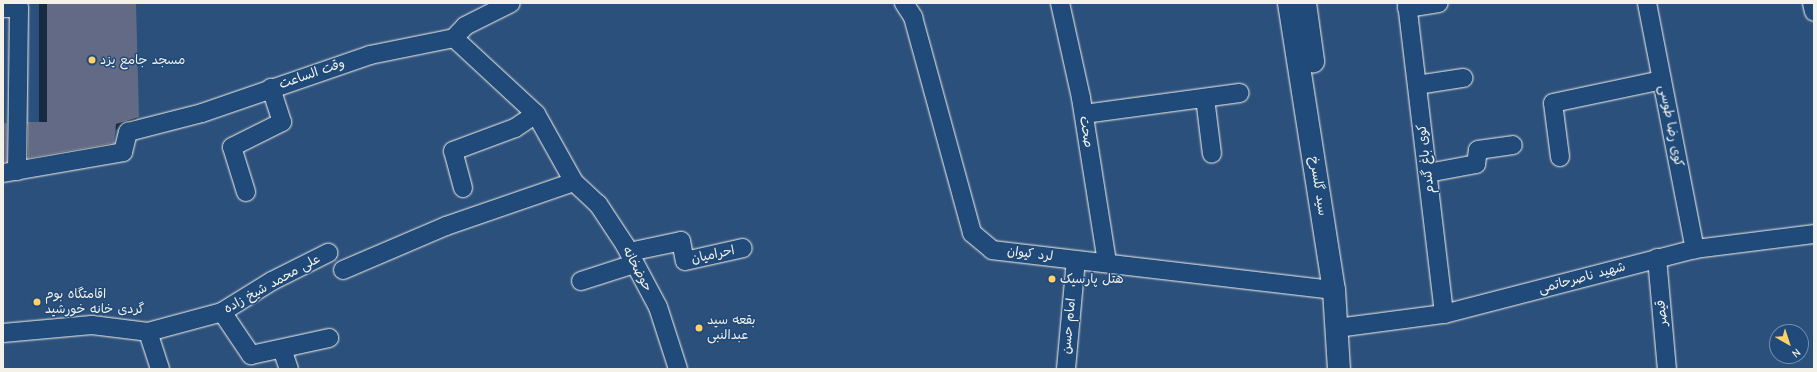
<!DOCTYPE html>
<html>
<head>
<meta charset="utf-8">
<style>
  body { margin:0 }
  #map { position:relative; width:1817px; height:372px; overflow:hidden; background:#2c507c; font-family:"Comic Neue","Playpen Sans Arabic",sans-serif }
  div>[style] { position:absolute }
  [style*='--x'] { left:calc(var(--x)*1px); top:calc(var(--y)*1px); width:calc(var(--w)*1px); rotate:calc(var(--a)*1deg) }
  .shadow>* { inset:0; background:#0007 }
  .building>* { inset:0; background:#626a85; transform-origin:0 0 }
  .roads { filter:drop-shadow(0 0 1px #f4f1e8) drop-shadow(0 0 1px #f4f1e8) }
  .street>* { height:18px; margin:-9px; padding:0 9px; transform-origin:9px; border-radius:9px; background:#1f4a7a }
  .secondary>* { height:22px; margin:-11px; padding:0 11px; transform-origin:11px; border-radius:11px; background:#1f4a7a }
  .dots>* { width:11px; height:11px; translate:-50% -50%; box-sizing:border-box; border:2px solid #1f4a7a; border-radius:50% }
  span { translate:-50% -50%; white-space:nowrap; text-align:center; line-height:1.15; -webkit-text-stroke:3px #1f4a7a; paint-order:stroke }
  .poi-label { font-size:13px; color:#f4f1e8 }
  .left { translate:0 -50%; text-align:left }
  .street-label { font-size:13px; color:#f4f1e8 }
  .frame { position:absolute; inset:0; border:4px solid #f4f1e8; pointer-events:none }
  .north { position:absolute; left:1769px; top:324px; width:40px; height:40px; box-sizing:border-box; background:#1f4a7a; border:1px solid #748da6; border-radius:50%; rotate:141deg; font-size:11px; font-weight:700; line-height:16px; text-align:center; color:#f4f1e8 }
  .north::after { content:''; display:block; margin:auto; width:14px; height:18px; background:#ffd166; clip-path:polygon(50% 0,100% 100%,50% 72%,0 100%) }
</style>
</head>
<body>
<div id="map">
  <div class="shadow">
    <i style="clip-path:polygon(39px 3px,135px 3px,138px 117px,129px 126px,114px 130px,113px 142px,105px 151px,19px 166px,20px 132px,29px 123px,39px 123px)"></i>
  </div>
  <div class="building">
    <i style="clip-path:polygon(47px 3px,136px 3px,139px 117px,116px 124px,114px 143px,28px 158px,28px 122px,47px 122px)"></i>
    <i style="left:3px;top:123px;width:4px;height:39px"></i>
  </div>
  <div class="roads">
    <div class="street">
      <i style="--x:904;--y:3;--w:17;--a:57"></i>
      <i style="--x:913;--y:17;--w:224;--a:74.7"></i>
      <i style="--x:972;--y:233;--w:26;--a:40"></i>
      <i style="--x:992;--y:250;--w:344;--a:6.7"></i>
      <i style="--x:1060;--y:3;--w:97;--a:77.5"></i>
      <i style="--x:1081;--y:98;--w:167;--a:81"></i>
      <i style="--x:1407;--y:3;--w:313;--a:83.2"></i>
      <i style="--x:1647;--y:3;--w:251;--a:79"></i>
      <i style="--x:1812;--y:3;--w:9;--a:77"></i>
      <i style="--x:3;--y:8;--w:16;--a:0"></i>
      <i style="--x:19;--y:8;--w:163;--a:90.7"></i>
      <i style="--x:1407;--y:8;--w:32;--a:-9"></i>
      <i style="--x:454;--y:38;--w:16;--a:-47"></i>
      <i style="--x:465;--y:26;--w:51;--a:-26.6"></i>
      <i style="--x:1417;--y:85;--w:47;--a:-8.7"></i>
      <i style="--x:1205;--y:98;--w:56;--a:82.9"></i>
      <i style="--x:1084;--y:114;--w:157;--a:-7.7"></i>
      <i style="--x:1560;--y:157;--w:54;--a:-97.4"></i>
      <i style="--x:1553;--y:103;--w:111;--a:-11.9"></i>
      <i style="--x:3;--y:173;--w:122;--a:-9.9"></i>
      <i style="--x:123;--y:152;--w:21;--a:-76"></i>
      <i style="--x:128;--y:132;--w:76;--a:-14.4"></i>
      <i style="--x:202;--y:113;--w:178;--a:-19"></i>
      <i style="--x:370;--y:55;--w:86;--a:-11.4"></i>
      <i style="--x:454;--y:38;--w:112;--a:42.8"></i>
      <i style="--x:536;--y:114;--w:78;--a:60.8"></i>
      <i style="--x:574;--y:182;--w:33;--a:43"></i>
      <i style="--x:598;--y:204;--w:49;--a:56.6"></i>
      <i style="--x:625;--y:245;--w:70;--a:62"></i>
      <i style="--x:658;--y:307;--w:65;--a:72.1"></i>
      <i style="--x:1428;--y:173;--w:49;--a:-10.6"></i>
      <i style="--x:1476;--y:164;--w:14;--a:-82"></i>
      <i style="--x:1478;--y:150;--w:35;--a:-8"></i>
      <i style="--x:463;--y:188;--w:38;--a:-105"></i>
      <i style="--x:453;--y:151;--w:66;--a:-20.4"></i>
      <i style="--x:515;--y:128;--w:25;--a:-34"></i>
      <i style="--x:246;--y:192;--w:47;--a:-107.3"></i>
      <i style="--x:232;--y:147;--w:56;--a:-26.6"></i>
      <i style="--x:282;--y:122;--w:36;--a:-108"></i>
      <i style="--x:629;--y:252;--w:53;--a:-11.9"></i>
      <i style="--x:681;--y:241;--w:20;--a:79"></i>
      <i style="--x:685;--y:261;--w:59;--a:-12.6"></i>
      <i style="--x:1657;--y:258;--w:111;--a:84.9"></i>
      <i style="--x:343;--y:270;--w:112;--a:-23.1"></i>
      <i style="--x:446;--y:226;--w:135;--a:-19"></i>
      <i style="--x:581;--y:281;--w:56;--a:-17.8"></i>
      <i style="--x:222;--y:312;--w:52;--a:56"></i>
      <i style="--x:251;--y:355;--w:80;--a:-12.3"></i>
      <i style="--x:1337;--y:328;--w:108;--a:-7.5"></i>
      <i style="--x:1444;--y:314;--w:259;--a:-14.5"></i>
      <i style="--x:1695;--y:249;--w:120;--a:-7.2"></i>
      <i style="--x:148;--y:332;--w:39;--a:72"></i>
      <i style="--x:3;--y:333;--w:89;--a:-5.1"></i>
      <i style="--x:92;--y:325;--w:56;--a:7.1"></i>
      <i style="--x:148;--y:332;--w:77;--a:-15.1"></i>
      <i style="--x:222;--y:312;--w:59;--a:-31.8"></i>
      <i style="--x:272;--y:281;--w:63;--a:-26.6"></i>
      <i style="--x:282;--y:349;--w:21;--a:71"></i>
      <i style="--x:1066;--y:369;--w:109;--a:-84.8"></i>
    </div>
    <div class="secondary">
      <i style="--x:1289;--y:3;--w:291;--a:81.1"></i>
      <i style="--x:1334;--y:290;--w:79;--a:86.4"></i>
      <i style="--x:1305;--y:3;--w:59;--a:82.1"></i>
    </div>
  </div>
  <div class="dots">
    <i style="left:92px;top:60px;background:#ffd166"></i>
    <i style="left:1052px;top:279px;background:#ffd166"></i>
    <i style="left:37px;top:302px;background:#ffd166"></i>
    <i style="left:699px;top:328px;background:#ffd166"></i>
  </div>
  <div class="poi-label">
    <span class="left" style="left:100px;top:60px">مسجد جامع یزد</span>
    <span class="left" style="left:1060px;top:279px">هتل پارسیک</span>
    <span class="left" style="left:45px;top:302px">اقامتگاه بوم<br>گردی خانه خورشید</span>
    <span class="left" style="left:707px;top:328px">بقعه سید<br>عبدالنبی</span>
  </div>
  <div class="street-label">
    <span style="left:312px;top:74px;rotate:-19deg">وقت الساعت</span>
    <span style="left:1671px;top:126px;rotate:79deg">کوی رضا طوسی</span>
    <span style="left:1086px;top:132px;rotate:81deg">صحت</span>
    <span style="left:1426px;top:159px;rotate:-97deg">کوی باغ گندم</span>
    <span style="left:1318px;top:186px;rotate:81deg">سید گلسرخ</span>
    <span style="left:1030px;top:254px;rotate:7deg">لرد کیوان</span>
    <span style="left:713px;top:255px;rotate:-12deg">احرامیان</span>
    <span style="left:637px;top:269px;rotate:62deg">حوضخانه</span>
    <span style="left:1582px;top:278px;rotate:-15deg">شهید ناصرحاتمی</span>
    <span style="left:272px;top:284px;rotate:-29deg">علی محمد شیخ زاده</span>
    <span style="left:1662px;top:313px;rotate:-95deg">قیصر</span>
    <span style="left:1069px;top:326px;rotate:-85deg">امام حسن</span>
  </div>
  <div class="frame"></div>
  <div class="north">N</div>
</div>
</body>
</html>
